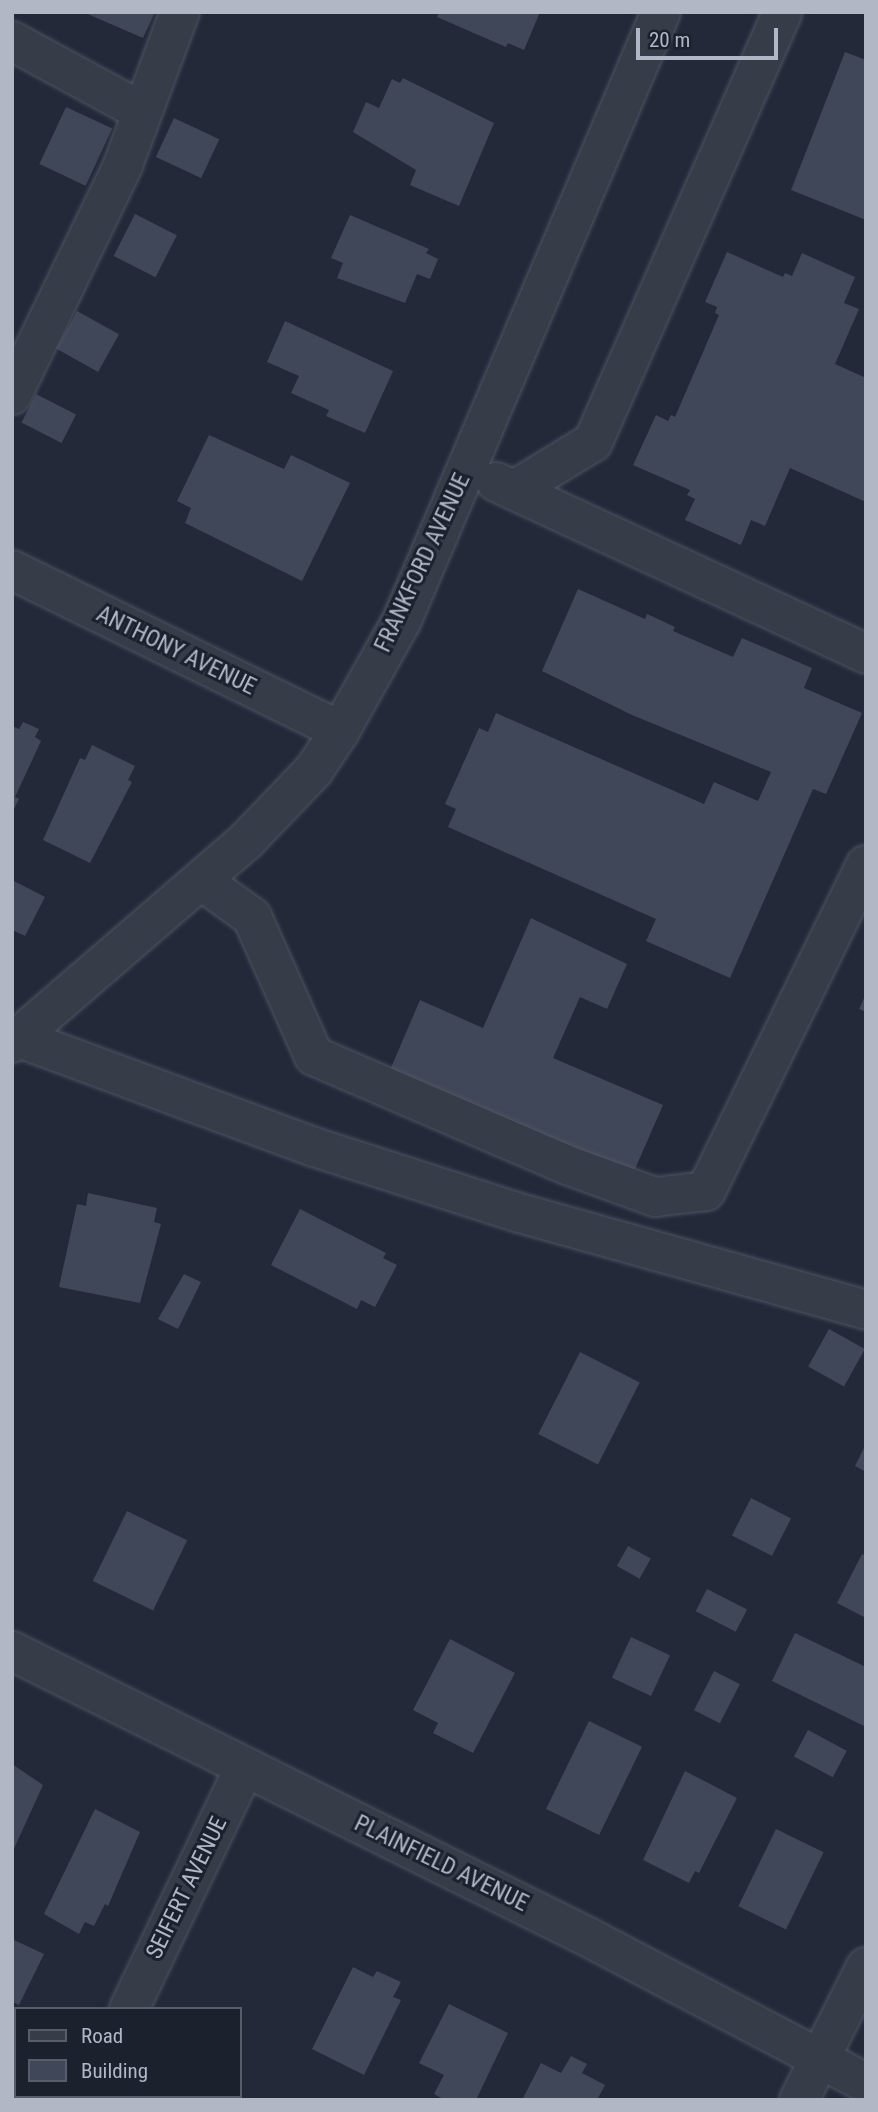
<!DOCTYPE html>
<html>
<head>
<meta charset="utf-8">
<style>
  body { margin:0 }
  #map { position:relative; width:878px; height:2112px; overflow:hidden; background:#232939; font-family:"Roboto Condensed",sans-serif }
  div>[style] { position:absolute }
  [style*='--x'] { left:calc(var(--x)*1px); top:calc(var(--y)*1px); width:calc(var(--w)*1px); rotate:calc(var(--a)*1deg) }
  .building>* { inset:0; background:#404759; transform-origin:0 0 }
  .roads { filter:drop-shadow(0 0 2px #4f5461) drop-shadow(0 0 2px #4f5461) }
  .minor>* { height:38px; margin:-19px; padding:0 19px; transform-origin:19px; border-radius:19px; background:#373c49 }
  span { translate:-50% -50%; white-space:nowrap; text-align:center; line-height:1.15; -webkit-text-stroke:6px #1c212e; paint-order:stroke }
  .street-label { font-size:23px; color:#b2b7c5 }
  .frame { position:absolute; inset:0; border:14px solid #b2b7c5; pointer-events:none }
  .legend { position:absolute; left:14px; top:2007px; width:228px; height:91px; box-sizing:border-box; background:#1c212e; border:2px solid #585d6a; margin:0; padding:9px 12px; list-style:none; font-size:21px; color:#b2b7c5 }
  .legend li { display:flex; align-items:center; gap:14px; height:35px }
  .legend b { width:35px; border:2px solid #585d6a }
  .scale { position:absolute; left:636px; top:28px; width:142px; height:32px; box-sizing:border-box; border:4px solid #b2b7c5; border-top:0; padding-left:9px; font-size:21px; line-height:24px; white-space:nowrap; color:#b2b7c5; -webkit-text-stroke:5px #1c212e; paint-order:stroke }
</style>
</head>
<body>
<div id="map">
  <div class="building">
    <i style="clip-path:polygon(83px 12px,155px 12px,143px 38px)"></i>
    <i style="clip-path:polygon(439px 12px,540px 12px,524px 50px,508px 43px,506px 47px,437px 17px)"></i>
    <i style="clip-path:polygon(845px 52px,866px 60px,866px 220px,791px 190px)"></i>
    <i style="clip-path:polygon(403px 78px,494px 123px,459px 206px,410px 185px,416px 170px,353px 132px,366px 102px,379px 108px,392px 79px,400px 83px)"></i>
    <i style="left:66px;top:107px;width:51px;height:63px;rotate:25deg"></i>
    <i style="left:174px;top:118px;width:50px;height:43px;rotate:25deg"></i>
    <i style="left:135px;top:214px;width:47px;height:47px;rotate:27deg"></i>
    <i style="clip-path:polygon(350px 215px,429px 249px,426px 253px,438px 259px,430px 279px,417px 274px,405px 303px,337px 278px,343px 263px,331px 258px)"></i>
    <i style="clip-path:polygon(727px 252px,783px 277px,785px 273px,792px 276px,802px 253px,855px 277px,844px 303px,859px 309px,835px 364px,866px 378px,866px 502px,790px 468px,765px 526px,751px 520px,741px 545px,685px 520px,695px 499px,687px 495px,690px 490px,633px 465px,656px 415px,668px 421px,671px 415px,675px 417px,719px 315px,715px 313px,717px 307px,705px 302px)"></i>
    <i style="left:77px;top:311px;width:48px;height:43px;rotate:29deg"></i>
    <i style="clip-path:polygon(285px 321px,393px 371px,365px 433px,326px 416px,329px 410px,291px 393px,299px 376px,267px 362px)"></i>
    <i style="left:36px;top:394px;width:45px;height:32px;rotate:27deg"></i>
    <i style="clip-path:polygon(209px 435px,284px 469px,291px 455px,350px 483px,302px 581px,185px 523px,191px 508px,177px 501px)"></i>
    <i style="clip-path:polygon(578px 589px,645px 619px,647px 614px,675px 627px,673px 631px,733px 657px,742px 638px,812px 668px,804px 688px,862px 713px,826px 794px,813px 789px,730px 978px,646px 941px,656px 919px,448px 827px,456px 809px,445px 804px,479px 728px,488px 732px,496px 713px,704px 804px,714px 782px,758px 801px,771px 772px,632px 715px,542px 671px)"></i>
    <i style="clip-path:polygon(23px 722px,39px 729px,35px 737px,41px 741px,15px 797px,19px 799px,12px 813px,12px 726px,19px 729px)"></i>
    <i style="clip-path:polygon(92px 745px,135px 766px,128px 780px,132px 782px,90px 863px,43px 840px,80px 758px,85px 760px)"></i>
    <i style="clip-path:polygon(12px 880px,45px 897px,25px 936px,12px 930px)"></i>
    <i style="clip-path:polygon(531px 918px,627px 964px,607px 1009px,580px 997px,553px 1058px,663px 1105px,632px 1176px,390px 1070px,420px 1000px,483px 1028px)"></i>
    <i style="clip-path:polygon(866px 994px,866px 1012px,859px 1009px)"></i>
    <i style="clip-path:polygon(88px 1193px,157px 1208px,154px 1222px,161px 1224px,140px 1303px,59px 1287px,77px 1204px,86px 1206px)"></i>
    <i style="clip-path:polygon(300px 1209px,386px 1253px,383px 1258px,397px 1265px,375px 1307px,361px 1300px,357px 1309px,271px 1265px)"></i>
    <i style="clip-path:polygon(184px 1274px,201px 1282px,178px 1329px,158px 1319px)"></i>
    <i style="left:829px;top:1329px;width:41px;height:43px;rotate:29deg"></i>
    <i style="left:580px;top:1352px;width:67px;height:92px;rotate:27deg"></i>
    <i style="clip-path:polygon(866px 1444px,866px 1472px,855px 1466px)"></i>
    <i style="left:751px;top:1498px;width:45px;height:42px;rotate:27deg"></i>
    <i style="left:127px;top:1511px;width:67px;height:78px;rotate:26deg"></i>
    <i style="left:628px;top:1546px;width:26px;height:23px;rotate:29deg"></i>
    <i style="clip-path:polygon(862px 1554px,866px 1556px,866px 1618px,837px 1603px)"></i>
    <i style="left:707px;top:1589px;width:45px;height:25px;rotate:27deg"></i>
    <i style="clip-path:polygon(795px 1633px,866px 1667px,866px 1727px,772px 1681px)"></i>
    <i style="left:631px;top:1637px;width:43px;height:45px;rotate:25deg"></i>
    <i style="clip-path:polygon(450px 1639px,515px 1673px,473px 1753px,433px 1733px,438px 1723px,413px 1710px)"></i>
    <i style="left:714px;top:1671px;width:29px;height:44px;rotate:27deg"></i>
    <i style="left:589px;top:1721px;width:59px;height:98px;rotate:26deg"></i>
    <i style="left:808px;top:1730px;width:44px;height:30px;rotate:28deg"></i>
    <i style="clip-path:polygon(12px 1764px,43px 1785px,12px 1853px)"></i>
    <i style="clip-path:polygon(685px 1771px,737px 1798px,699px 1873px,695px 1871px,689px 1883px,643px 1860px)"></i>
    <i style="clip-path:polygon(95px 1809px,140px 1832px,108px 1906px,105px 1904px,94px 1926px,85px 1922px,79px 1934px,44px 1914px)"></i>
    <i style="left:776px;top:1829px;width:53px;height:86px;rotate:26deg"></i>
    <i style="clip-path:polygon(12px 1939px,44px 1954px,19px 2005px,12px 2002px)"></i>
    <i style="clip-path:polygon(353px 1967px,373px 1977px,377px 1971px,401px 1982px,393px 1997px,401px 2000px,364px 2075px,312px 2049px)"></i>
    <i style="clip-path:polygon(449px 2004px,508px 2033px,476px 2100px,445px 2100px,434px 2094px,444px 2075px,419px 2063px)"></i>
    <i style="clip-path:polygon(571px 2056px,587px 2064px,582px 2073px,605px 2085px,597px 2100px,522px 2100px,541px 2063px,561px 2073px)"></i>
  </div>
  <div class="roads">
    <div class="minor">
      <i style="--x:12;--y:41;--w:147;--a:28.5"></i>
      <i style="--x:12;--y:395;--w:255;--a:-64.2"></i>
      <i style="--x:123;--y:165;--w:163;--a:-69.6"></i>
      <i style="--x:496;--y:482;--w:408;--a:24.9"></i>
      <i style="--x:514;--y:490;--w:92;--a:-31.3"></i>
      <i style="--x:593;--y:442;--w:470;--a:-66.2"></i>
      <i style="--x:12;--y:570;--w:365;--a:26.1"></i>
      <i style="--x:202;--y:881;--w:62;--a:35.8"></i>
      <i style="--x:252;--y:917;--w:152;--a:66"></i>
      <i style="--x:314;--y:1056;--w:275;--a:23.3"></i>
      <i style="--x:567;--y:1165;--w:94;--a:20"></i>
      <i style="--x:655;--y:1197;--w:51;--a:-6.7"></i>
      <i style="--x:706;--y:1191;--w:363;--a:-63.9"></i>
      <i style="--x:19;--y:1038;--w:314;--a:20.3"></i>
      <i style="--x:314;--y:1147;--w:212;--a:17.8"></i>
      <i style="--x:516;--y:1212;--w:363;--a:15.6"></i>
      <i style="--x:12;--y:1043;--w:309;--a:-40.8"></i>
      <i style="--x:246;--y:841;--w:98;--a:-46.2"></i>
      <i style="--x:314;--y:770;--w:47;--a:-56.3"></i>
      <i style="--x:340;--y:731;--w:127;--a:-60.8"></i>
      <i style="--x:402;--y:620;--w:661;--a:-66.93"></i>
      <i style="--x:12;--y:1651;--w:643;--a:26.41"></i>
      <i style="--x:588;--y:1937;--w:314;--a:27.7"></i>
      <i style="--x:129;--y:2009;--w:268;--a:-64.4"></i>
      <i style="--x:86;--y:2100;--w:4;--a:-76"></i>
      <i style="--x:799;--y:2100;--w:149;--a:-63.3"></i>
    </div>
  </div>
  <div class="street-label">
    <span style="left:423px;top:563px;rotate:-65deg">FRANKFORD AVENUE</span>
    <span style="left:176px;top:651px;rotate:26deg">ANTHONY AVENUE</span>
    <span style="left:441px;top:1864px;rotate:26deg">PLAINFIELD AVENUE</span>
    <span style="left:187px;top:1888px;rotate:-64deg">SEIFERT AVENUE</span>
  </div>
  <div class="frame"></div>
  <ul class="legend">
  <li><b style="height:9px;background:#373c49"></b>Road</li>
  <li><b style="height:19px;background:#404759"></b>Building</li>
  </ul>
  <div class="scale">20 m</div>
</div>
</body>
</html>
